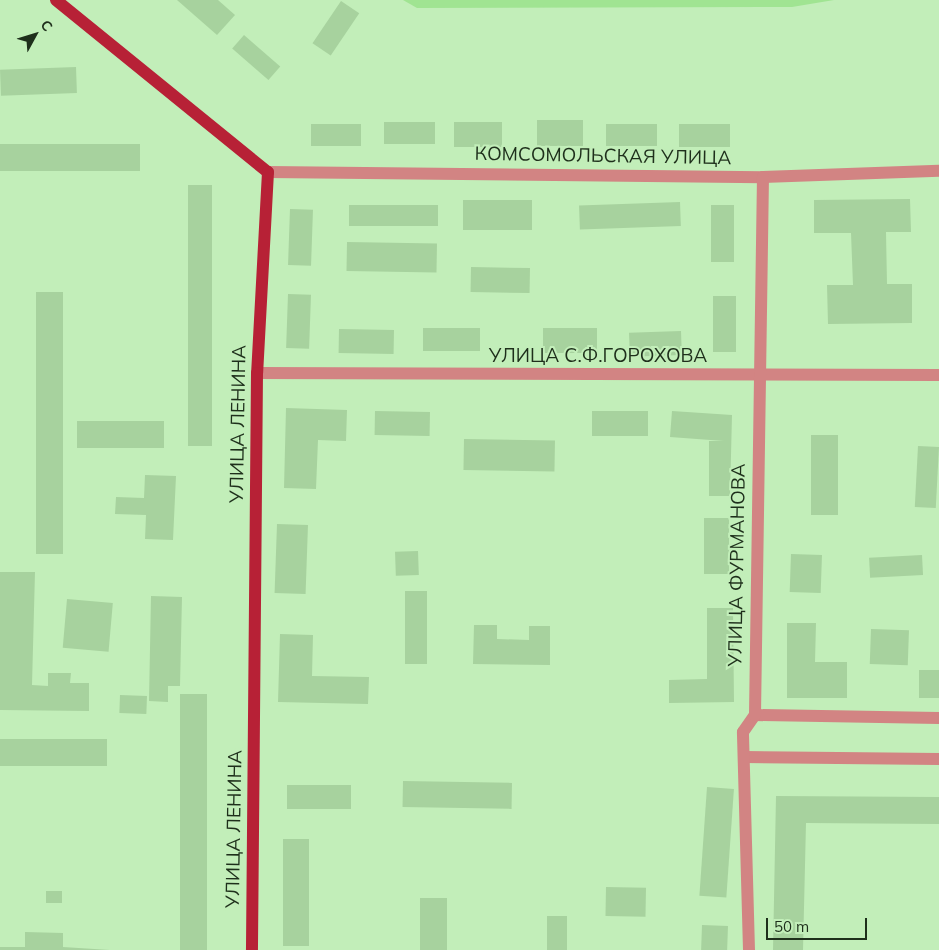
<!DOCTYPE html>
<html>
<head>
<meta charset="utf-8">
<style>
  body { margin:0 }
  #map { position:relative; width:939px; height:950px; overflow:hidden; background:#c2eeb9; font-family:Mulish,sans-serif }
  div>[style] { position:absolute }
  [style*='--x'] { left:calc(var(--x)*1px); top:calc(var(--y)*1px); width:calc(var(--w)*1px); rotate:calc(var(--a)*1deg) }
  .green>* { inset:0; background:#a0e492 }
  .building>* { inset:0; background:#a7d29e; transform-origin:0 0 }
  .minor>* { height:12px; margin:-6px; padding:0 6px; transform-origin:6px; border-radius:6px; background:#d28483 }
  .major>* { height:12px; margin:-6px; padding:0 6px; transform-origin:6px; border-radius:6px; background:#b72136 }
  span { translate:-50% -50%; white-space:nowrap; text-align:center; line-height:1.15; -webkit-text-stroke:4px #c2eeb9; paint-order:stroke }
  .street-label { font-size:19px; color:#1e2f1b }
  .north { position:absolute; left:10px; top:10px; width:50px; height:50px; -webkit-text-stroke:4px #c2eeb9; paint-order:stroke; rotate:51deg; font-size:14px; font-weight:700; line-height:20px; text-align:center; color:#1e2f1b }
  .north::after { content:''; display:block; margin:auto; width:18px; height:22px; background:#1e2f1b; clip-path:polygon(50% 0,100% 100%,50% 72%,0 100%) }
  .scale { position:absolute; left:766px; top:918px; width:101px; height:22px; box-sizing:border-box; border:2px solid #1e2f1b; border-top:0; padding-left:6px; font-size:15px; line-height:18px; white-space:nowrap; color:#1e2f1b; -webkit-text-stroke:4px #c2eeb9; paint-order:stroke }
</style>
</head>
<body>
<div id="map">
  <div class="green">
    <i style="clip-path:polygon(403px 0,834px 0,792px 7px,417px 8px)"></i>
  </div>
  <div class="building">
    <i style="clip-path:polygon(177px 0,218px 0,235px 15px,217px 35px)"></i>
    <i style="left:341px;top:1px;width:22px;height:51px;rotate:34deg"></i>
    <i style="left:244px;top:35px;width:48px;height:18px;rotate:41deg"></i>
    <i style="left:76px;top:67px;width:26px;height:76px;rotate:88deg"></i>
    <i style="left:537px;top:120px;width:46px;height:26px"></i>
    <i style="left:384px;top:122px;width:51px;height:22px"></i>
    <i style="left:454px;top:122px;width:48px;height:25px"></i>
    <i style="left:311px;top:124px;width:50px;height:22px"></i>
    <i style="left:657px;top:124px;width:22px;height:51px;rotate:90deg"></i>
    <i style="left:730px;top:124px;width:23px;height:51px;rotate:90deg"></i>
    <i style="left:140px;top:144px;width:27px;height:140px;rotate:90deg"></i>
    <i style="left:188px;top:185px;width:24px;height:261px"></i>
    <i style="clip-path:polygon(910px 199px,911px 232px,886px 232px,887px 284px,912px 284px,912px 323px,828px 324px,827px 285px,853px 285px,851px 233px,814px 233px,814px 200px)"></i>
    <i style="left:463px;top:200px;width:69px;height:30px"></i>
    <i style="left:680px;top:202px;width:24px;height:101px;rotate:88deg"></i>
    <i style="left:349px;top:205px;width:89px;height:21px"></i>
    <i style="left:711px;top:205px;width:23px;height:57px"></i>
    <i style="left:290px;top:209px;width:23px;height:56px;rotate:2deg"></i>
    <i style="left:347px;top:242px;width:90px;height:29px;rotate:1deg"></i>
    <i style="left:471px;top:267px;width:59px;height:25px;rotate:1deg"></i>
    <i style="left:36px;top:292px;width:27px;height:262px"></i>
    <i style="left:288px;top:294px;width:23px;height:54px;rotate:2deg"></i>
    <i style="left:713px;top:296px;width:23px;height:56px"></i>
    <i style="left:423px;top:328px;width:57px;height:23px"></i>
    <i style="left:543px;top:328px;width:54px;height:25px"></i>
    <i style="left:339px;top:329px;width:55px;height:24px;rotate:1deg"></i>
    <i style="left:681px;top:331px;width:24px;height:52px;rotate:88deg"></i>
    <i style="clip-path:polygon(286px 408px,347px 410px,346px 441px,318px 440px,316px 489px,284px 488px)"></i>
    <i style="left:375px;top:411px;width:55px;height:24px;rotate:1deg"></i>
    <i style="left:648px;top:411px;width:25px;height:56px;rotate:90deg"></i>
    <i style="clip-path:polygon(672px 411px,732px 415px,730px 496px,709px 496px,709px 441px,724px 441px,670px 437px)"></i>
    <i style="left:77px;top:421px;width:87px;height:27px"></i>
    <i style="left:811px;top:435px;width:27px;height:80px"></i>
    <i style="left:464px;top:439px;width:91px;height:31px;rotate:1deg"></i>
    <i style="left:918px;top:446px;width:21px;height:61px;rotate:3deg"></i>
    <i style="clip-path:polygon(145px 475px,176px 476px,173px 540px,145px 539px,146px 515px,115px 514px,116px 497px,144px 498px)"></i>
    <i style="left:704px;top:518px;width:25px;height:56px"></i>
    <i style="left:277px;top:524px;width:31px;height:69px;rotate:2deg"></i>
    <i style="left:418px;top:551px;width:24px;height:23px;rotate:88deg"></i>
    <i style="left:791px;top:554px;width:31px;height:38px;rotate:2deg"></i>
    <i style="left:922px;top:555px;width:20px;height:53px;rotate:87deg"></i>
    <i style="clip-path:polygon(0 572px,35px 572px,32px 685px,48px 686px,48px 673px,71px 673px,70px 683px,89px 683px,89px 711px,0 710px)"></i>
    <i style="left:405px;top:591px;width:22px;height:73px"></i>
    <i style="clip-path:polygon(151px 596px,182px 597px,180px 686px,168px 686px,168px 702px,149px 701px)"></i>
    <i style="left:67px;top:599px;width:46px;height:49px;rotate:5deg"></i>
    <i style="clip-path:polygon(707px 608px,733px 608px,734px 702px,669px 703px,669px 680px,707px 679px)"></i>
    <i style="clip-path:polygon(787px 623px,816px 623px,815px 662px,847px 662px,847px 698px,787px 698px)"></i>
    <i style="clip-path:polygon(474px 625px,497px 625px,497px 639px,529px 640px,529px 626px,550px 626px,550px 665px,473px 664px)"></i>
    <i style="left:871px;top:629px;width:38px;height:35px;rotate:2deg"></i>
    <i style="clip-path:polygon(280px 634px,313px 635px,312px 676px,369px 677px,368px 704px,278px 702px)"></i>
    <i style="left:919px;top:670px;width:20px;height:28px"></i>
    <i style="left:180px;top:694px;width:27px;height:256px"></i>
    <i style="left:120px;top:695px;width:27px;height:18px;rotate:2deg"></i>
    <i style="left:107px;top:739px;width:27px;height:107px;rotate:90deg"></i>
    <i style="left:403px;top:781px;width:109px;height:26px;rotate:1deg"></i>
    <i style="left:287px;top:785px;width:64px;height:24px"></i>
    <i style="left:707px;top:787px;width:27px;height:109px;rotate:4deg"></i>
    <i style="clip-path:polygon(776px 796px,939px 797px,939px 824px,806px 823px,803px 950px,773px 950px)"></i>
    <i style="left:283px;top:839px;width:26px;height:107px"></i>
    <i style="left:606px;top:887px;width:40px;height:29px;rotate:1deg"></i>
    <i style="left:46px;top:891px;width:16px;height:12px"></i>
    <i style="left:420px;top:898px;width:27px;height:52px"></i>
    <i style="left:547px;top:916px;width:20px;height:34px"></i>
    <i style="left:702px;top:925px;width:26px;height:25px;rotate:2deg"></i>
    <i style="clip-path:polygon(25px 932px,63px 933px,63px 947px,110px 950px,0 950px,0 947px,25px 947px)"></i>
  </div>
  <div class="minor">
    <i style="--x:268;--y:172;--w:495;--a:0.6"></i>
    <i style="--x:763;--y:177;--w:176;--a:-2"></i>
    <i style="--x:257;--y:373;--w:682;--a:0.17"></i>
    <i style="--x:755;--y:715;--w:184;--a:0.9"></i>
    <i style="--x:744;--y:757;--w:195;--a:0.6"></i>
    <i style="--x:749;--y:950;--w:218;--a:-91.6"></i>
    <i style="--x:743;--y:732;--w:21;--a:-55"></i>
    <i style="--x:755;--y:715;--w:538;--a:-89.15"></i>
  </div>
  <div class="major">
    <i style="--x:56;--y:0;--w:273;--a:39.1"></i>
    <i style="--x:268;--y:172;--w:201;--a:93.1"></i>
    <i style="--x:257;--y:373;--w:577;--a:90.5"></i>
  </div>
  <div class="street-label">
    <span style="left:603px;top:156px;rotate:1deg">КОМСОМОЛЬСКАЯ УЛИЦА</span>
    <span style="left:598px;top:356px">УЛИЦА С.Ф.ГОРОХОВА</span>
    <span style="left:238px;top:424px;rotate:-89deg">УЛИЦА ЛЕНИНА</span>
    <span style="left:737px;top:565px;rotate:-89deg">УЛИЦА ФУРМАНОВА</span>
    <span style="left:234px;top:829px;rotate:-89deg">УЛИЦА ЛЕНИНА</span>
  </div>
  <div class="north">С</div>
  <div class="scale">50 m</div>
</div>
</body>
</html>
